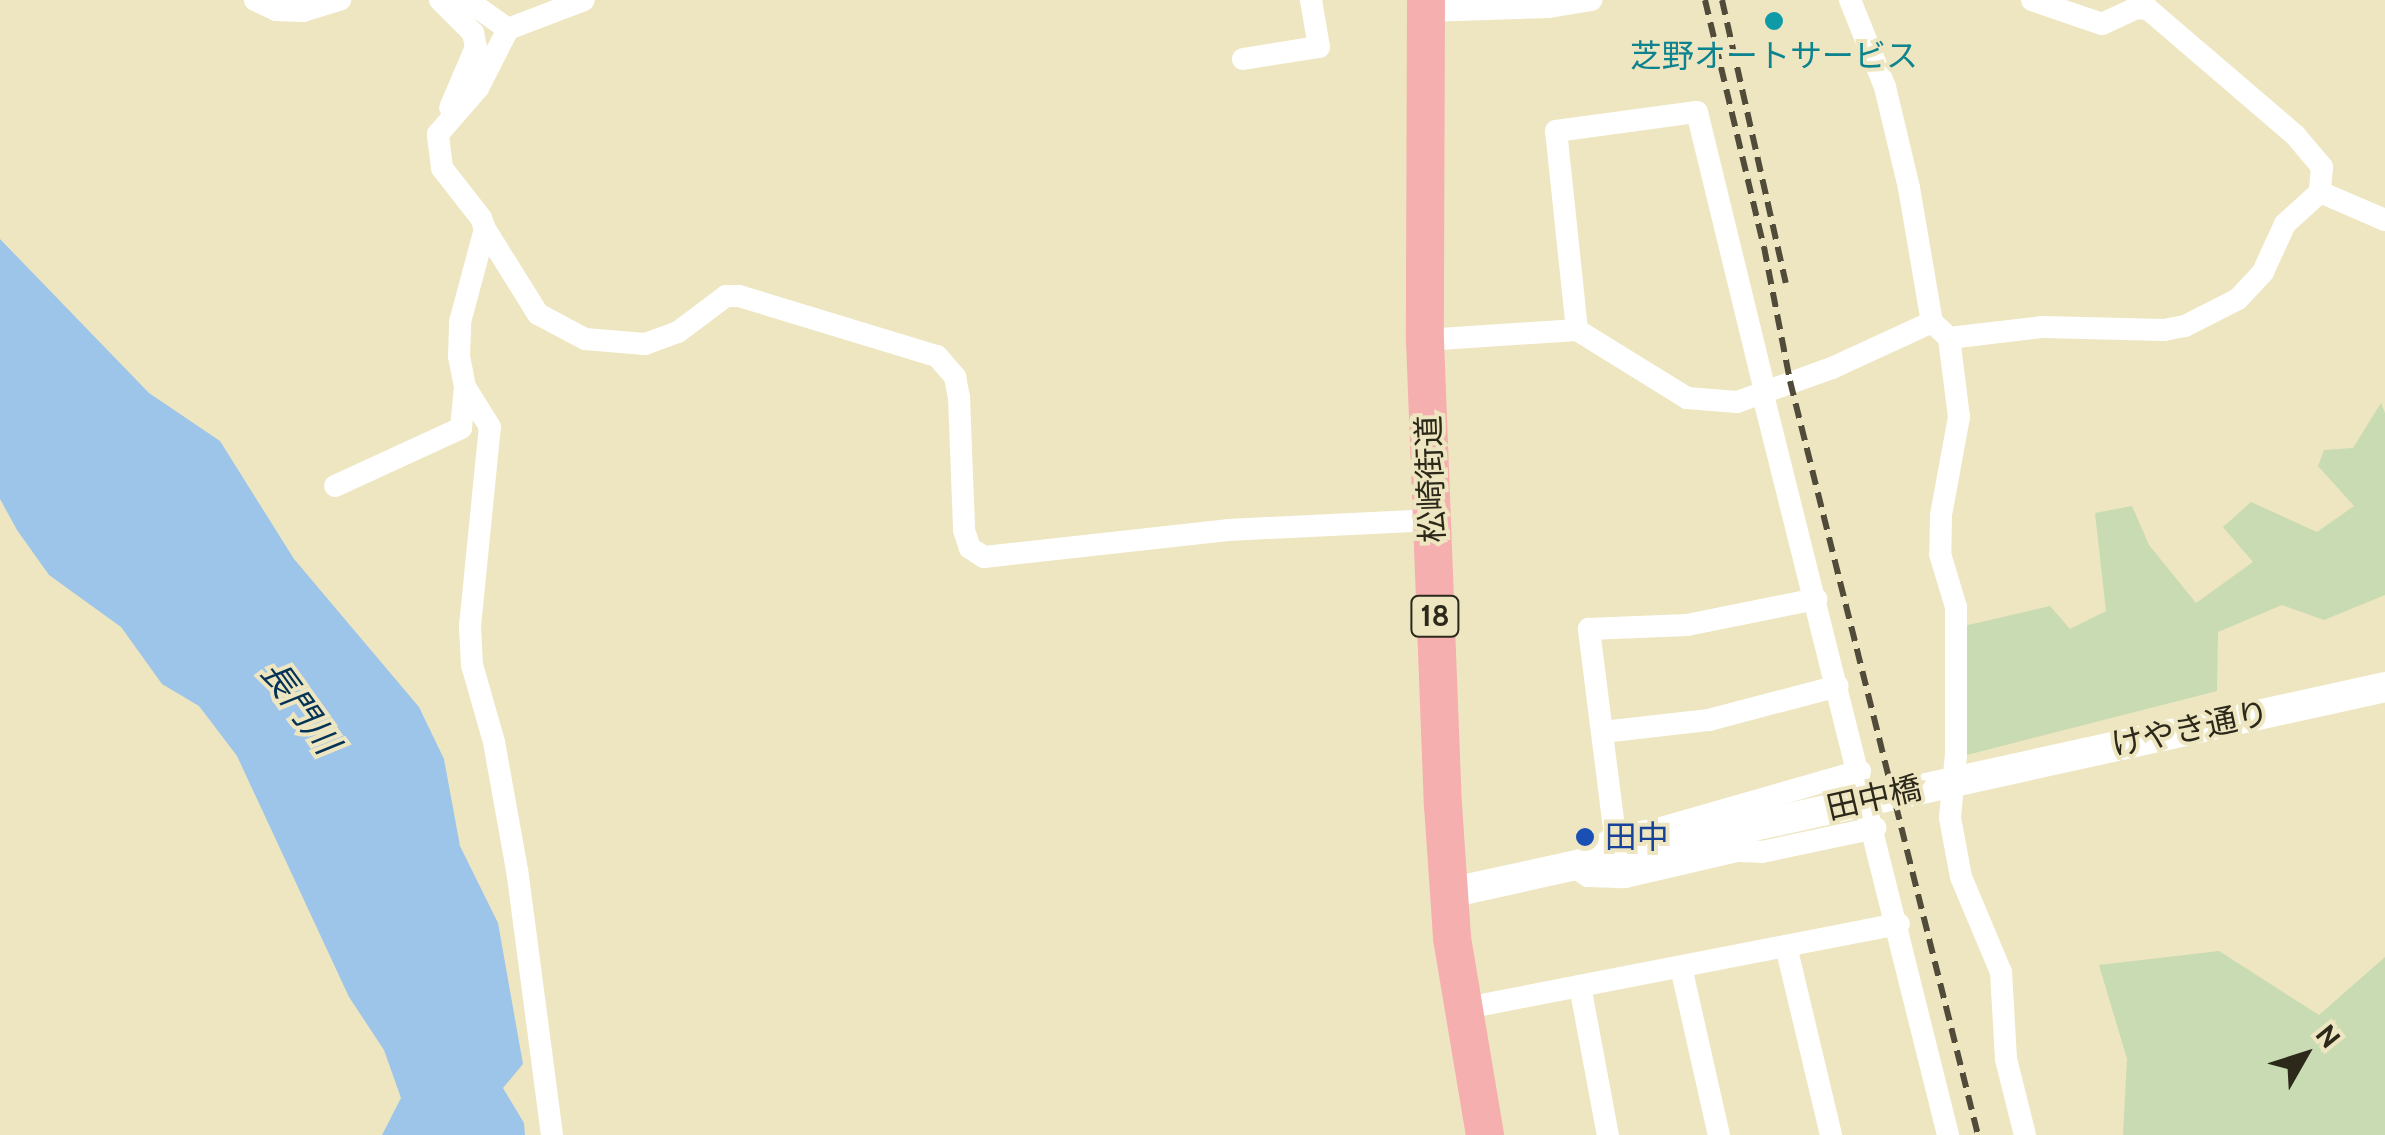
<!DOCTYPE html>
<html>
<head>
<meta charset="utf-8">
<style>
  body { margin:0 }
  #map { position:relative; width:2385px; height:1135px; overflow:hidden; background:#eee6c1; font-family:Cabin,"Noto Sans JP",sans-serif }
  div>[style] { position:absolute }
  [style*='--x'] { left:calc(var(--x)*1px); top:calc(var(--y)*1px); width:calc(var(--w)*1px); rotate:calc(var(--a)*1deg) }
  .green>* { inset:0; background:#c8dbb3 }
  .water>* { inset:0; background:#9dc5ea }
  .minor>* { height:22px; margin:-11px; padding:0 11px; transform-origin:11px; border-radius:11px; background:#fff }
  .tertiary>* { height:30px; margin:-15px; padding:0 15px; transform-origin:15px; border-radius:15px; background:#fff }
  .primary>* { height:38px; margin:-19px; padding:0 19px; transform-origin:19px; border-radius:19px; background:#f5afaf }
  .rail>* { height:6px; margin-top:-3px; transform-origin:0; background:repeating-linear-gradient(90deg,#504c39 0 15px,transparent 0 23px) }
  .dots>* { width:28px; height:28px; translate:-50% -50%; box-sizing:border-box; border:5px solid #eee6c1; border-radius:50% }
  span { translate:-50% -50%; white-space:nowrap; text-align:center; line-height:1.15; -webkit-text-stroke:8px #eee6c1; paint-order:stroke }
  .shield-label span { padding:2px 8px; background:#eee6c1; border:2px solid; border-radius:8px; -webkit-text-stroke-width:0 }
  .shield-label { font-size:30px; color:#2c291b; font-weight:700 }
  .culture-label { font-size:32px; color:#0d838f }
  .street-label { font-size:32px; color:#2c291b }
  .transit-label { font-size:32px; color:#164399 }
  .left { translate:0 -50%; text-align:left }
  .water-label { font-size:35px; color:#043356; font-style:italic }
  .north { position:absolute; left:2255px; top:1005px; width:100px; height:100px; -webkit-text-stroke:8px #eee6c1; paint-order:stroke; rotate:51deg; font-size:28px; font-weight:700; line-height:40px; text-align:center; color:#2c291b }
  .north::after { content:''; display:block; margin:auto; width:35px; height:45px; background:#2c291b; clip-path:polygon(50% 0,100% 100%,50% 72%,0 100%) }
</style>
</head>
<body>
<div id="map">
  <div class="green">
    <i style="clip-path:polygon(2381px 403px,2385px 413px,2385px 595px,2324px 620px,2282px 605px,2218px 632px,2217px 691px,1967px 755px,1964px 626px,2050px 606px,2070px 629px,2106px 611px,2095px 513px,2132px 506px,2149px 545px,2196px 603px,2253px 562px,2223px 527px,2251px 502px,2317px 532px,2354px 506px,2318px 466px,2324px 450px,2353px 448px)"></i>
    <i style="clip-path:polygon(2219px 951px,2319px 1015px,2385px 957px,2385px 1135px,2123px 1135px,2127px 1059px,2099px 965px)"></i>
  </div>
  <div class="water">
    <i style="clip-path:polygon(0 239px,149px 393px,220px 441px,294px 559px,419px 707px,444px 759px,460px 846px,498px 923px,523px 1064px,503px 1088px,524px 1123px,525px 1135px,382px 1135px,401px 1098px,384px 1050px,349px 997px,237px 756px,199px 706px,162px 684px,121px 627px,49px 575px,17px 530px,0 499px)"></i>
  </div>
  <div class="minor">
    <i style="--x:255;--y:0;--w:23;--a:25"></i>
    <i style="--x:276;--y:10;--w:27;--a:2"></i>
    <i style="--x:303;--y:11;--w:39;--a:-17"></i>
    <i style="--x:440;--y:0;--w:47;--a:45"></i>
    <i style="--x:473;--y:33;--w:14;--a:78"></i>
    <i style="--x:476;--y:47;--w:66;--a:113.1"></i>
    <i style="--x:467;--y:0;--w:50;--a:35.3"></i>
    <i style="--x:1850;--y:0;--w:94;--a:68.1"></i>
    <i style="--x:1885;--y:87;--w:104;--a:76.6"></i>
    <i style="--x:1909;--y:188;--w:136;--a:80.3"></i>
    <i style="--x:1932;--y:322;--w:23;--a:43"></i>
    <i style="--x:1949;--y:338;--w:80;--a:82.8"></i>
    <i style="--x:1959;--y:417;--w:100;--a:100.4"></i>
    <i style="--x:1941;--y:515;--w:39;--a:91"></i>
    <i style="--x:1940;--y:554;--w:55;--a:73.2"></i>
    <i style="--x:1956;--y:607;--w:147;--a:90"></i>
    <i style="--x:1956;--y:754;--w:64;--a:95.4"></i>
    <i style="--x:1950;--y:818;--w:60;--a:79.4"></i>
    <i style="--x:1961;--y:877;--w:103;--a:67.2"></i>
    <i style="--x:2001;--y:972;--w:87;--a:86.7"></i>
    <i style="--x:2006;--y:1059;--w:78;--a:76"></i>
    <i style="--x:2032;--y:0;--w:74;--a:18.9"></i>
    <i style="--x:2102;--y:24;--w:38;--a:-25"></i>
    <i style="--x:2137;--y:8;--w:11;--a:5"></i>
    <i style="--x:2148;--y:9;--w:194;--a:40.6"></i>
    <i style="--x:2295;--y:135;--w:42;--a:49.8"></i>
    <i style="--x:2322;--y:167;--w:25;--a:95"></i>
    <i style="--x:1426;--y:11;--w:123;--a:-1.9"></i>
    <i style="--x:1549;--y:7;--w:43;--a:-9.5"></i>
    <i style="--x:1243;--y:59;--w:77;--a:-9"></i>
    <i style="--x:1319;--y:47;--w:48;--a:-99.7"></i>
    <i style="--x:485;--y:229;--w:100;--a:58.1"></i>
    <i style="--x:538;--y:314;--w:53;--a:28"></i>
    <i style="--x:585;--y:339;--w:60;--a:4.8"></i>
    <i style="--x:645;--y:344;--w:35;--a:-20"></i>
    <i style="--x:678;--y:332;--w:60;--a:-36.9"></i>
    <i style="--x:726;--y:296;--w:13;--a:0"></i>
    <i style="--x:739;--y:296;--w:207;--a:16.9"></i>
    <i style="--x:937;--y:356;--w:28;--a:49"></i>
    <i style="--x:955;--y:377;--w:20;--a:79"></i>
    <i style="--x:959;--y:397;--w:133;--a:87.8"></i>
    <i style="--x:964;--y:530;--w:19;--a:72"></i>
    <i style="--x:970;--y:548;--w:17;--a:33"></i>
    <i style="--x:984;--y:557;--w:245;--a:-6.3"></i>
    <i style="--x:1228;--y:530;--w:205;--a:-2.8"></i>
    <i style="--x:1577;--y:330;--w:200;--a:-96"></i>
    <i style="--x:1556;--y:131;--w:142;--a:-7.7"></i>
    <i style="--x:1697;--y:112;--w:286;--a:76.3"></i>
    <i style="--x:1949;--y:338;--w:95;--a:-6.7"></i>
    <i style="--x:2043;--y:327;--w:121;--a:1.4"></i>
    <i style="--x:2164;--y:330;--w:21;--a:-11"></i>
    <i style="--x:2185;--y:326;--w:59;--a:-27"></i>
    <i style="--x:2238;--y:299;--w:37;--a:-47"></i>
    <i style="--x:2263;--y:272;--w:53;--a:-65.4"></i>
    <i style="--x:2285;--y:224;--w:47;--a:-42.4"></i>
    <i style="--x:2320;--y:192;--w:71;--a:23.3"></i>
    <i style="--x:1425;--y:340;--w:152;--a:-3.8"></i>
    <i style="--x:1577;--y:330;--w:129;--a:31.7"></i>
    <i style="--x:1687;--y:398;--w:50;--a:4.6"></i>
    <i style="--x:1737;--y:402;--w:101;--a:-19.7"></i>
    <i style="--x:1832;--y:368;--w:110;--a:-24.7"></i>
    <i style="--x:1762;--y:391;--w:767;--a:75.96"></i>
    <i style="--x:335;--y:486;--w:139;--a:-24.7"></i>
    <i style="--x:461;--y:428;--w:41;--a:-84.4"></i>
    <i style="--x:1603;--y:732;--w:107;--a:-6.5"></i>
    <i style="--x:1709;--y:720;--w:133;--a:-14.8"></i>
    <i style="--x:1860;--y:771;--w:210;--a:164"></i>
    <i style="--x:1658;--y:829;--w:44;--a:170.8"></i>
    <i style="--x:1615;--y:836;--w:52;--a:144.5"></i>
    <i style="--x:1573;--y:866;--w:18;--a:34"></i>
    <i style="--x:1588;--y:876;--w:37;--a:2"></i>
    <i style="--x:1625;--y:877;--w:116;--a:-13"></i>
    <i style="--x:1738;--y:851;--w:24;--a:2"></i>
    <i style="--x:1762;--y:852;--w:116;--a:-12"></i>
    <i style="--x:1615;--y:836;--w:209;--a:-97.2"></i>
    <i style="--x:1589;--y:629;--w:98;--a:-2.3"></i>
    <i style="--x:1687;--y:625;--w:132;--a:-11.4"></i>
    <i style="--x:1786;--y:946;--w:194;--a:76.6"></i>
    <i style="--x:1681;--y:967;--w:172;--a:77.3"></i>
    <i style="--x:1580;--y:986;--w:152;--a:79.4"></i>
    <i style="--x:1461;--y:1009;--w:446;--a:-11"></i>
    <i style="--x:552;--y:1135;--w:267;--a:-97.5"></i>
    <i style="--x:517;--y:870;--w:130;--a:-100.2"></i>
    <i style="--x:494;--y:742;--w:80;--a:-105.9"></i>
    <i style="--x:472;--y:665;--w:39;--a:-93"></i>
    <i style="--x:470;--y:626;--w:200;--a:-84.3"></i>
    <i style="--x:490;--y:427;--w:47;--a:-122"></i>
    <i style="--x:465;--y:387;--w:32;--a:-101"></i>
    <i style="--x:459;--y:356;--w:34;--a:-88"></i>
    <i style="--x:460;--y:322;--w:96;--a:-75"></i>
    <i style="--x:485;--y:229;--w:12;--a:-110"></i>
    <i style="--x:481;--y:218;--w:63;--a:-128"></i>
    <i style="--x:442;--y:168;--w:34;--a:-97"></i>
    <i style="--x:438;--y:134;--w:61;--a:-49"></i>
    <i style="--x:478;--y:88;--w:66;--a:-63"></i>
    <i style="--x:508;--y:29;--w:81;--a:-20.9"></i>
  </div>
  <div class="tertiary">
    <i style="--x:1449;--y:893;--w:958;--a:-12.41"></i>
  </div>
  <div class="primary">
    <i style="--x:1426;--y:0;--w:340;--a:90.2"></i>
    <i style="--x:1425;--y:340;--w:465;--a:87.8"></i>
    <i style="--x:1443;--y:805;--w:133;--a:86.1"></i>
    <i style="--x:1452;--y:938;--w:200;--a:80.5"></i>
  </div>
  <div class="rail">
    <i style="--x:1705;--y:0;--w:254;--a:76.6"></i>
    <i style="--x:1764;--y:247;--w:136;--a:79"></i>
    <i style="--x:1790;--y:381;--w:777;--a:76"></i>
    <i style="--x:1722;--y:0;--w:290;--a:77.3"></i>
  </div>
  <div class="dots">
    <i style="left:1774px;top:21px;background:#0f9aa8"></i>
    <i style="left:1585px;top:837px;background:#1a4fb4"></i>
  </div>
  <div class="shield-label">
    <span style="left:1435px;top:616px">18</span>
  </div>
  <div class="culture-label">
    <span style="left:1774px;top:56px">芝野オートサービス</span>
  </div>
  <div class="street-label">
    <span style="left:1431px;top:479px;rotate:-92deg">松崎街道</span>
    <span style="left:2190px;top:729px;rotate:-12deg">けやき通り</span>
    <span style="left:1874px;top:798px;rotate:-13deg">田中橋</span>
  </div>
  <div class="transit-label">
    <span class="left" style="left:1605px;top:837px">田中</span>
  </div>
  <div class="water-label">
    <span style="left:300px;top:707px;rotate:54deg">長門川</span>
  </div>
  <div class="north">N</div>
</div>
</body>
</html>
